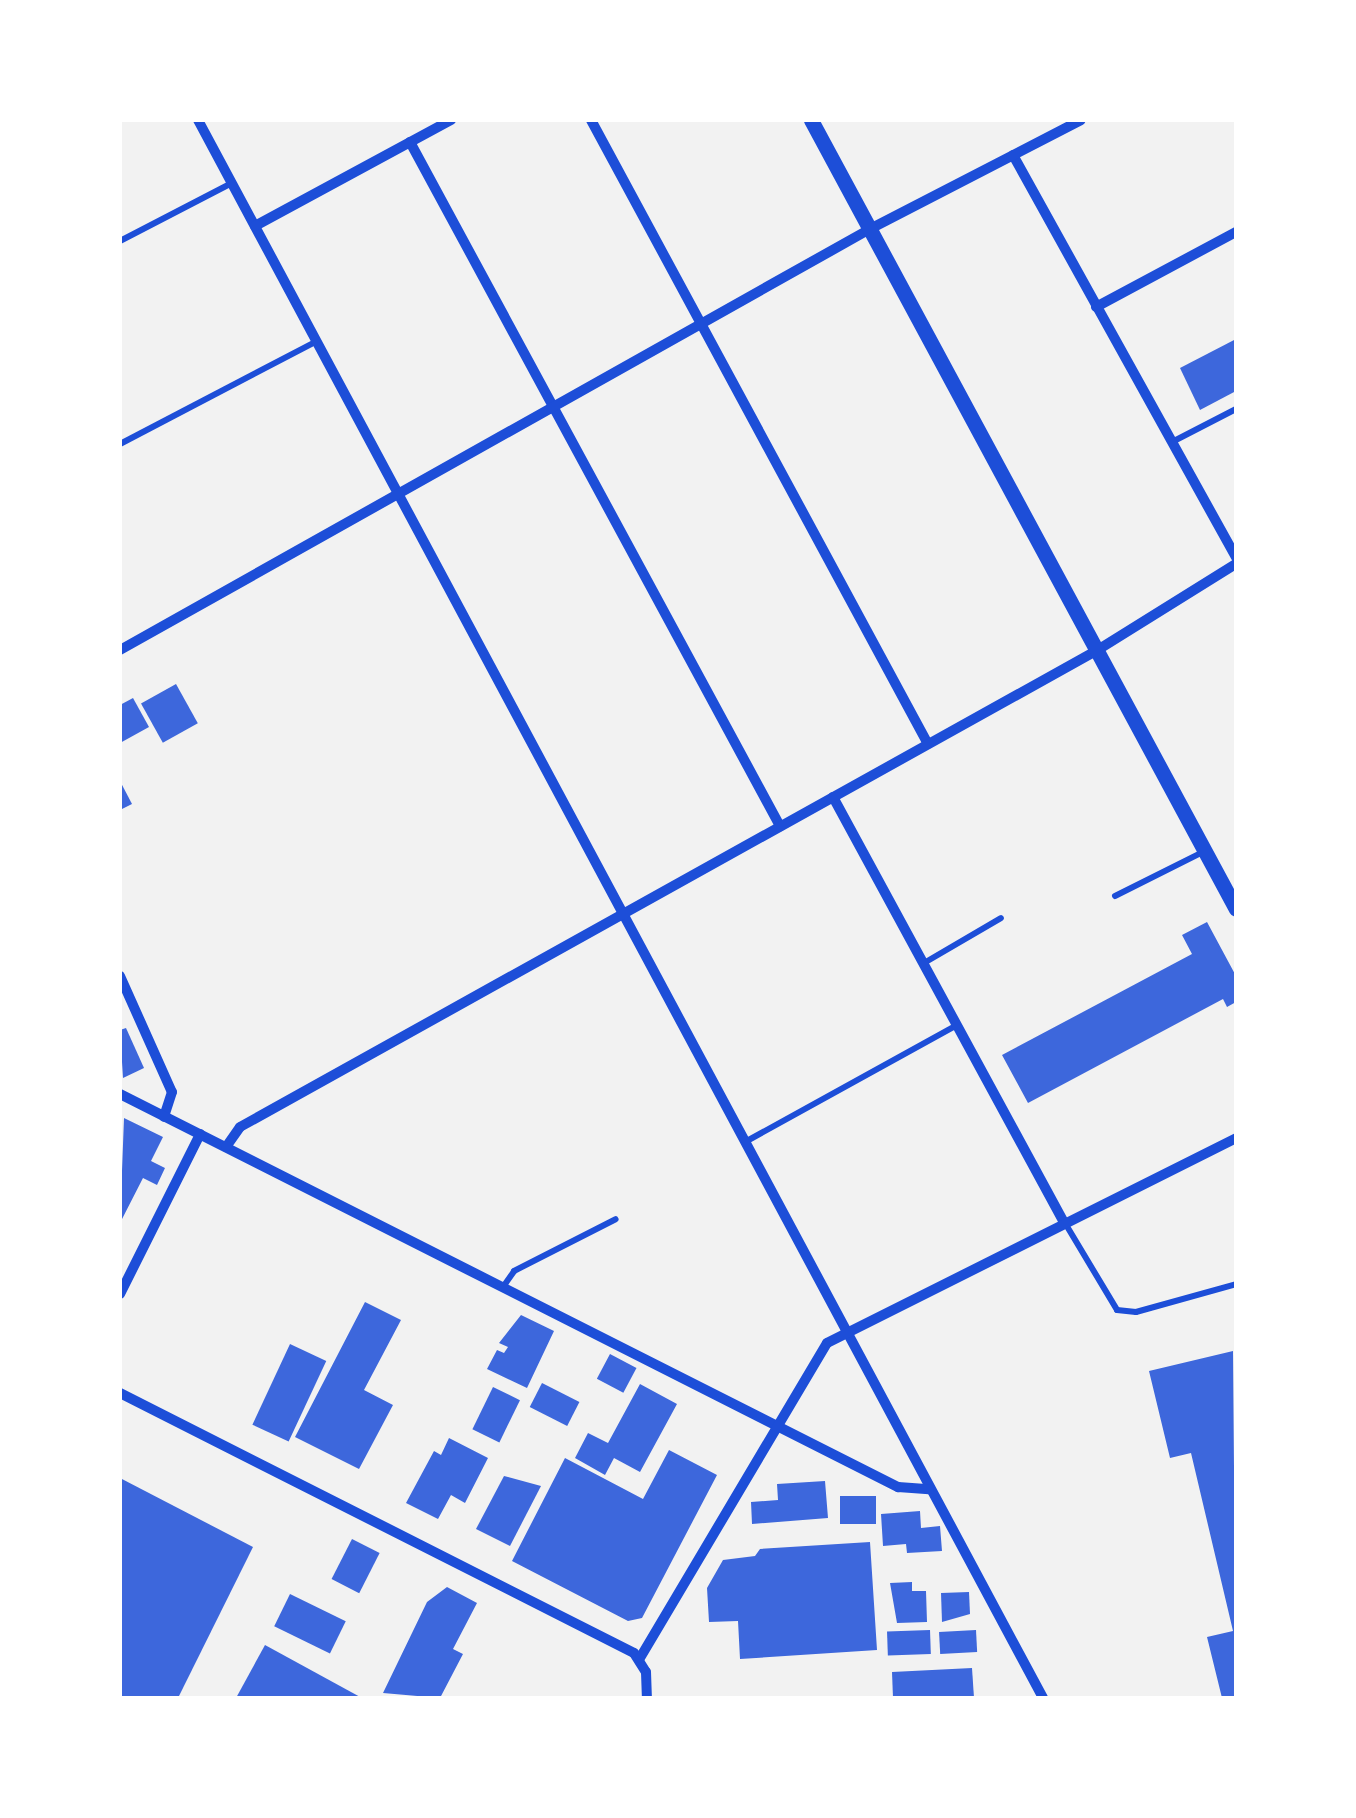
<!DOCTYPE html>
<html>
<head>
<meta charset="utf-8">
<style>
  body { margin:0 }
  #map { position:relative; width:1356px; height:1818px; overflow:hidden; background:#f2f2f2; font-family:Spectral,serif }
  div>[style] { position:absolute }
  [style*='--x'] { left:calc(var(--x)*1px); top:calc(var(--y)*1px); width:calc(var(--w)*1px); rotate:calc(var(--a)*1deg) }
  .building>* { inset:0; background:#3d67dc; transform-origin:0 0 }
  .service>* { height:6px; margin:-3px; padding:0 3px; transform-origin:3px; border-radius:3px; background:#1d4ed8 }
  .minor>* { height:10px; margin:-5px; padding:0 5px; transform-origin:5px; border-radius:5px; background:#1d4ed8 }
  .tertiary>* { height:15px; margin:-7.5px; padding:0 7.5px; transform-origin:7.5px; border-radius:7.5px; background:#1d4ed8 }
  span { translate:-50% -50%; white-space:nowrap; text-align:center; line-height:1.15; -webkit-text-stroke:10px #fff; paint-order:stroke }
  .frame { position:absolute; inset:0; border:122px solid #fff; pointer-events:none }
</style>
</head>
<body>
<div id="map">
  <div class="building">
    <i style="clip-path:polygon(1236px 339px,1236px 391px,1200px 410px,1180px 368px)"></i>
    <i style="left:176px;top:684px;width:45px;height:40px;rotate:61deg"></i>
    <i style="clip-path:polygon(133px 698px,149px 727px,120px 743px,120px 705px)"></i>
    <i style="clip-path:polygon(120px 781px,132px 804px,120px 810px)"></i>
    <i style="clip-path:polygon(1207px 922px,1236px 976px,1236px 1002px,1227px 1007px,1223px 999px,1028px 1103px,1002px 1055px,1192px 954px,1182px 935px)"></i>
    <i style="clip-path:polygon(126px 1028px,144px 1068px,123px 1078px,120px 1030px)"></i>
    <i style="clip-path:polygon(124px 1118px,163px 1137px,151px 1161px,165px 1168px,157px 1185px,143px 1178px,120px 1223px)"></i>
    <i style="clip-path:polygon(365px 1302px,401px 1320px,364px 1390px,393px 1405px,359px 1469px,295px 1437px)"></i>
    <i style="clip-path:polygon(521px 1315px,554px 1331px,527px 1388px,487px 1369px,497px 1350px,504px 1353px,508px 1347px,499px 1343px)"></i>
    <i style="left:290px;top:1344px;width:40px;height:89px;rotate:25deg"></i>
    <i style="clip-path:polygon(1233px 1351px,1236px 1698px,1222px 1698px,1207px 1637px,1233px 1631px,1191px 1453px,1170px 1458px,1149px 1371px)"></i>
    <i style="left:610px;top:1354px;width:30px;height:28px;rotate:28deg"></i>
    <i style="left:542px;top:1383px;width:42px;height:27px;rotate:27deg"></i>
    <i style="clip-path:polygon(640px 1384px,677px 1404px,640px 1472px,614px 1458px,605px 1475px,575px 1458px,588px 1433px,608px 1443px)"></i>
    <i style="left:493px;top:1387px;width:30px;height:47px;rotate:26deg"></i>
    <i style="clip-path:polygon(449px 1438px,488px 1458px,465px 1503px,451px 1495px,438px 1519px,406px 1503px,434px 1451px,441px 1455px)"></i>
    <i style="clip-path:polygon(669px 1450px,717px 1475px,642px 1618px,628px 1621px,512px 1561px,565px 1458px,643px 1499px)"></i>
    <i style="clip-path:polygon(504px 1476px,541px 1486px,510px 1546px,476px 1529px)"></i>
    <i style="clip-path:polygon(120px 1478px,253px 1547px,178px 1698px,120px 1698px)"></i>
    <i style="clip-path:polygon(825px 1481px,828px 1518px,752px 1524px,751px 1502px,778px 1500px,777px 1484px)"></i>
    <i style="left:876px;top:1496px;width:28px;height:36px;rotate:90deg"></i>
    <i style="clip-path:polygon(920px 1511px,921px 1528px,940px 1526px,942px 1551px,907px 1553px,906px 1544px,883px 1546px,881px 1514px)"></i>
    <i style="left:352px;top:1539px;width:31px;height:45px;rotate:27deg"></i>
    <i style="clip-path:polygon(870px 1542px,877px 1650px,740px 1659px,738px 1621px,709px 1622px,707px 1588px,723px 1560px,755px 1556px,760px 1549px)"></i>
    <i style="clip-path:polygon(912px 1582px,912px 1591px,926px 1591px,927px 1622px,897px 1623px,890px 1583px)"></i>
    <i style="clip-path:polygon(447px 1587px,477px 1603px,453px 1649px,463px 1654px,440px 1698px,383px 1693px,427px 1602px)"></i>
    <i style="clip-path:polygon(969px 1592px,970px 1614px,942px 1622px,941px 1593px)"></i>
    <i style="left:290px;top:1594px;width:62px;height:36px;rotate:26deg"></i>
    <i style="left:930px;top:1630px;width:24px;height:43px;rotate:88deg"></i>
    <i style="left:976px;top:1630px;width:22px;height:37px;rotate:87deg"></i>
    <i style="clip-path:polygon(265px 1645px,362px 1698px,236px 1698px)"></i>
    <i style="clip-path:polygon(972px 1668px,974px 1698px,893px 1698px,892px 1672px)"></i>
  </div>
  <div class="service">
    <i style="--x:120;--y:241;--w:126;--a:-27.4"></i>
    <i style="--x:1172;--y:442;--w:72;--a:-27.3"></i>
    <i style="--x:120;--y:444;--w:220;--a:-27.6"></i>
    <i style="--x:1115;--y:896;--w:98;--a:-26.6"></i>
    <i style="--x:924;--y:963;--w:89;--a:-30.3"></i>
    <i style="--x:745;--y:1142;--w:242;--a:-28.9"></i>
    <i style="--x:1065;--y:1223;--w:101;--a:59.1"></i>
    <i style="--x:1117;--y:1310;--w:19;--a:6"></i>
    <i style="--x:1136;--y:1312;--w:104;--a:-15.6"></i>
    <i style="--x:503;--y:1287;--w:19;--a:-55"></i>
    <i style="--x:514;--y:1271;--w:114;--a:-27"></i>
  </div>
  <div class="minor">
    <i style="--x:198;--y:120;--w:1790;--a:61.83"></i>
    <i style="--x:591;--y:120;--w:709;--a:61.63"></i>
    <i style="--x:410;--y:142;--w:778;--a:61.59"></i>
    <i style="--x:1013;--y:155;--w:461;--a:61"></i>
    <i style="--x:255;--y:226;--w:223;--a:-28.4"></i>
    <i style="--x:1096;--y:307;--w:159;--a:-28.2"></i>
    <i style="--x:120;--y:650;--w:860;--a:-29.31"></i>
    <i style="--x:870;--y:229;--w:237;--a:-27.3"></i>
    <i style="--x:833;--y:797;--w:484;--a:61.5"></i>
    <i style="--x:120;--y:976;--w:127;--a:65.9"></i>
    <i style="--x:172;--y:1092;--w:26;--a:108"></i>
    <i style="--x:120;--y:1094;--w:872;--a:26.8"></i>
    <i style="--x:898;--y:1487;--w:31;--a:4"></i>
    <i style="--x:226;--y:1147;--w:24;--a:-55"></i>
    <i style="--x:240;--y:1127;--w:979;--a:-29.08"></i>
    <i style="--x:1096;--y:651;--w:165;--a:-31.9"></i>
    <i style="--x:120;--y:1294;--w:179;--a:-63.4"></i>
    <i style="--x:120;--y:1393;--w:576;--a:26.83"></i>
    <i style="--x:634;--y:1653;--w:22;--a:58"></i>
    <i style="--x:646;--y:1672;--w:26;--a:88"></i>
    <i style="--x:640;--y:1658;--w:366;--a:-59.3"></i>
    <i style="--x:827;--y:1343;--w:457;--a:-26.6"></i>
  </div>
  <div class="tertiary">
    <i style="--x:811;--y:120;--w:896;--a:61.69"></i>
  </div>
  <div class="frame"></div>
</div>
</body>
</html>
